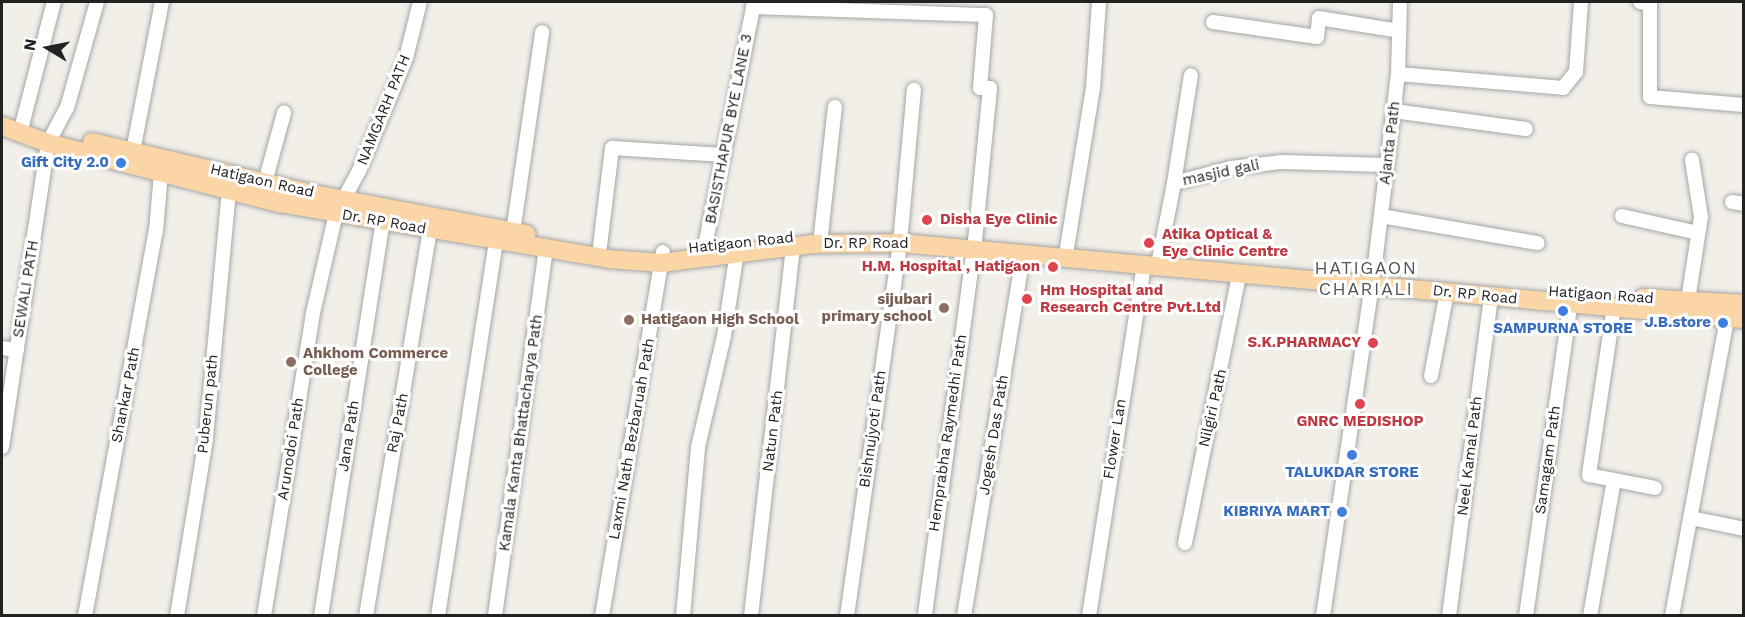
<!DOCTYPE html>
<html>
<head>
<meta charset="utf-8">
<style>
  body { margin:0 }
  #map { position:relative; width:1745px; height:617px; overflow:hidden; background:#f2efe9; font-family:"Work Sans",sans-serif }
  div>[style] { position:absolute }
  [style*='--x'] { left:calc(var(--x)*1px); top:calc(var(--y)*1px); width:calc(var(--w)*1px); rotate:calc(var(--a)*1deg) }
  .roads { filter:drop-shadow(0 0 2px #a6a6a6) drop-shadow(0 0 2px #a6a6a6) }
  .minor>* { height:14px; margin:-7px; padding:0 7px; transform-origin:7px; border-radius:7px; background:#fff }
  .major>* { height:18px; margin:-9px; padding:0 9px; transform-origin:9px; border-radius:9px; background:#fad5a6 }
  .dots>* { width:16px; height:16px; translate:-50% -50%; box-sizing:border-box; border:3px solid #fff; border-radius:50% }
  span { translate:-50% -50%; white-space:nowrap; text-align:center; line-height:1.15; -webkit-text-stroke:6px #fff; paint-order:stroke }
  .street-label { font-size:15px; color:#222 }
  .shop-label { font-size:15px; color:#366cbe; font-weight:700 }
  .right { translate:-100% -50%; text-align:right }
  .health-label { font-size:15px; color:#be3a42; font-weight:700 }
  .left { translate:0 -50%; text-align:left }
  .education-label { font-size:15px; color:#785e54; font-weight:700 }
  .quarter-label { font-size:18px; color:#555; letter-spacing:1.5px }
  .frame { position:absolute; inset:0; border:3px solid #222; pointer-events:none }
  .north { position:absolute; left:18px; top:18px; width:60px; height:60px; -webkit-text-stroke:4px #fff; paint-order:stroke; rotate:280deg; font-size:16px; font-weight:700; line-height:24px; text-align:center; color:#222 }
  .north::after { content:''; display:block; margin:auto; width:21px; height:27px; background:#222; clip-path:polygon(50% 0,100% 100%,50% 72%,0 100%) }
</style>
</head>
<body>
<div id="map">
  <div class="roads">
    <div class="minor">
      <i style="--x:1640;--y:2;--w:10;--a:11"></i>
      <i style="--x:1650;--y:4;--w:93;--a:90"></i>
      <i style="--x:1650;--y:97;--w:94;--a:4.9"></i>
      <i style="--x:753;--y:7;--w:233;--a:2"></i>
      <i style="--x:986;--y:15;--w:73;--a:94.7"></i>
      <i style="--x:980;--y:88;--w:10;--a:0"></i>
      <i style="--x:990;--y:88;--w:153;--a:95.6"></i>
      <i style="--x:975;--y:240;--w:379;--a:97.6"></i>
      <i style="--x:1213;--y:22;--w:105;--a:8.2"></i>
      <i style="--x:1317;--y:37;--w:19;--a:-84"></i>
      <i style="--x:1319;--y:18;--w:81;--a:9.2"></i>
      <i style="--x:1398;--y:74;--w:166;--a:4.8"></i>
      <i style="--x:1563;--y:88;--w:21;--a:-51"></i>
      <i style="--x:1576;--y:72;--w:70;--a:-85.9"></i>
      <i style="--x:1394;--y:111;--w:133;--a:7.8"></i>
      <i style="--x:20;--y:133;--w:135;--a:-75.5"></i>
      <i style="--x:133;--y:151;--w:152;--a:-79"></i>
      <i style="--x:265;--y:182;--w:72;--a:-74.6"></i>
      <i style="--x:1174;--y:183;--w:109;--a:-81.1"></i>
      <i style="--x:1732;--y:202;--w:12;--a:9"></i>
      <i style="--x:1381;--y:216;--w:159;--a:9.8"></i>
      <i style="--x:1622;--y:216;--w:78;--a:12.6"></i>
      <i style="--x:513;--y:232;--w:202;--a:-81.7"></i>
      <i style="--x:820;--y:244;--w:138;--a:-83.8"></i>
      <i style="--x:600;--y:246;--w:99;--a:-83"></i>
      <i style="--x:612;--y:148;--w:112;--a:3.6"></i>
      <i style="--x:1067;--y:248;--w:162;--a:-80.8"></i>
      <i style="--x:1093;--y:88;--w:86;--a:-86"></i>
      <i style="--x:703;--y:256;--w:259;--a:-78.6"></i>
      <i style="--x:1158;--y:265;--w:84;--a:-79"></i>
      <i style="--x:1174;--y:183;--w:59;--a:-14.7"></i>
      <i style="--x:1231;--y:168;--w:50;--a:-6.8"></i>
      <i style="--x:1281;--y:162;--w:106;--a:1.6"></i>
      <i style="--x:1688;--y:300;--w:84;--a:-81.1"></i>
      <i style="--x:1701;--y:217;--w:58;--a:-99"></i>
      <i style="--x:1614;--y:307;--w:170;--a:98.5"></i>
      <i style="--x:1589;--y:475;--w:67;--a:11.1"></i>
      <i style="--x:2;--y:348;--w:15;--a:8"></i>
      <i style="--x:1431;--y:376;--w:86;--a:-79.2"></i>
      <i style="--x:2;--y:447;--w:307;--a:-81.4"></i>
      <i style="--x:48;--y:143;--w:40;--a:-62"></i>
      <i style="--x:67;--y:108;--w:110;--a:-74.2"></i>
      <i style="--x:1691;--y:518;--w:54;--a:11.7"></i>
      <i style="--x:1185;--y:543;--w:274;--a:-78.6"></i>
      <i style="--x:85;--y:616;--w:391;--a:-79.6"></i>
      <i style="--x:156;--y:231;--w:58;--a:-85.1"></i>
      <i style="--x:177;--y:616;--w:180;--a:-80.7"></i>
      <i style="--x:206;--y:438;--w:247;--a:-84.7"></i>
      <i style="--x:264;--y:616;--w:307;--a:-80.8"></i>
      <i style="--x:313;--y:313;--w:103;--a:-77"></i>
      <i style="--x:336;--y:213;--w:48;--a:-61.3"></i>
      <i style="--x:359;--y:171;--w:122;--a:-67.4"></i>
      <i style="--x:406;--y:58;--w:58;--a:-76"></i>
      <i style="--x:321;--y:616;--w:400;--a:-81.1"></i>
      <i style="--x:366;--y:616;--w:391;--a:-80.6"></i>
      <i style="--x:438;--y:616;--w:379;--a:-81.2"></i>
      <i style="--x:495;--y:616;--w:370;--a:-82.1"></i>
      <i style="--x:602;--y:616;--w:369;--a:-80.5"></i>
      <i style="--x:683;--y:616;--w:170;--a:-84.9"></i>
      <i style="--x:698;--y:447;--w:114;--a:-76.8"></i>
      <i style="--x:724;--y:336;--w:85;--a:-81.2"></i>
      <i style="--x:751;--y:616;--w:372;--a:-83.5"></i>
      <i style="--x:847;--y:616;--w:377;--a:-81.9"></i>
      <i style="--x:900;--y:243;--w:154;--a:-84.8"></i>
      <i style="--x:964;--y:616;--w:366;--a:-80.7"></i>
      <i style="--x:1089;--y:616;--w:357;--a:-81.1"></i>
      <i style="--x:1323;--y:616;--w:348;--a:-81.6"></i>
      <i style="--x:1374;--y:272;--w:199;--a:-83.1"></i>
      <i style="--x:1398;--y:74;--w:72;--a:-88.4"></i>
      <i style="--x:1449;--y:616;--w:323;--a:-82.5"></i>
      <i style="--x:1526;--y:616;--w:314;--a:-81.9"></i>
      <i style="--x:1590;--y:616;--w:138;--a:-80"></i>
      <i style="--x:1672;--y:616;--w:313;--a:-79.5"></i>
    </div>
    <div class="major">
      <i style="--x:2;--y:126;--w:49;--a:20.3"></i>
      <i style="--x:48;--y:143;--w:239;--a:14.6"></i>
      <i style="--x:279;--y:203;--w:335;--a:9.6"></i>
      <i style="--x:609;--y:259;--w:52;--a:4.4"></i>
      <i style="--x:661;--y:263;--w:153;--a:-7.1"></i>
      <i style="--x:813;--y:244;--w:87;--a:-0.7"></i>
      <i style="--x:900;--y:243;--w:847;--a:5.15"></i>
      <i style="--x:92;--y:142;--w:237;--a:13.2"></i>
      <i style="--x:323;--y:196;--w:207;--a:10.6"></i>
      <i style="--x:1643;--y:298;--w:101;--a:3.4"></i>
    </div>
  </div>
  <div class="dots">
    <i style="left:121px;top:163px;background:#3f7fe0"></i>
    <i style="left:927px;top:220px;background:#e0444e"></i>
    <i style="left:1149px;top:243px;background:#e0444e"></i>
    <i style="left:1053px;top:267px;background:#e0444e"></i>
    <i style="left:1027px;top:299px;background:#e0444e"></i>
    <i style="left:944px;top:308px;background:#8d6e63"></i>
    <i style="left:1563px;top:311px;background:#3f7fe0"></i>
    <i style="left:629px;top:320px;background:#8d6e63"></i>
    <i style="left:1723px;top:323px;background:#3f7fe0"></i>
    <i style="left:1373px;top:343px;background:#e0444e"></i>
    <i style="left:291px;top:362px;background:#8d6e63"></i>
    <i style="left:1360px;top:404px;background:#e0444e"></i>
    <i style="left:1352px;top:455px;background:#3f7fe0"></i>
    <i style="left:1342px;top:512px;background:#3f7fe0"></i>
  </div>
  <div class="street-label">
    <span style="left:384px;top:110px;rotate:-68deg">NAMGARH PATH</span>
    <span style="left:729px;top:129px;rotate:-79deg">BASISTHAPUR BYE LANE 3</span>
    <span style="left:1390px;top:143px;rotate:-83deg">Ajanta Path</span>
    <span style="left:1221px;top:173px;rotate:-12deg">masjid gali</span>
    <span style="left:262px;top:181px;rotate:13deg">Hatigaon Road</span>
    <span style="left:384px;top:222px;rotate:10deg">Dr. RP Road</span>
    <span style="left:741px;top:243px;rotate:-6deg">Hatigaon Road</span>
    <span style="left:866px;top:244px">Dr. RP Road</span>
    <span style="left:26px;top:289px;rotate:-81deg">SEWALI PATH</span>
    <span style="left:1475px;top:295px;rotate:6deg">Dr. RP Road</span>
    <span style="left:1601px;top:295px;rotate:4deg">Hatigaon Road</span>
    <span style="left:126px;top:395px;rotate:-79deg">Shankar Path</span>
    <span style="left:208px;top:404px;rotate:-84deg">Puberun path</span>
    <span style="left:1213px;top:408px;rotate:-77deg">Nilgiri Path</span>
    <span style="left:398px;top:423px;rotate:-79deg">Raj Path</span>
    <span style="left:873px;top:429px;rotate:-82deg">Bishnujyoti Path</span>
    <span style="left:773px;top:431px;rotate:-83deg">Natun Path</span>
    <span style="left:521px;top:433px;rotate:-82deg">Kamala Kanta Bhattacharya Path</span>
    <span style="left:948px;top:433px;rotate:-82deg">Hemprabha Raymedhi Path</span>
    <span style="left:994px;top:435px;rotate:-81deg">Jogesh Das Path</span>
    <span style="left:349px;top:436px;rotate:-81deg">Jana Path</span>
    <span style="left:632px;top:439px;rotate:-80deg">Laxmi Nath Bezbaruah Path</span>
    <span style="left:1115px;top:439px;rotate:-81deg">Flower Lan</span>
    <span style="left:291px;top:449px;rotate:-81deg">Arunodoi Path</span>
    <span style="left:1470px;top:456px;rotate:-83deg">Neel Kamal Path</span>
    <span style="left:1548px;top:460px;rotate:-82deg">Samagam Path</span>
  </div>
  <div class="shop-label">
    <span class="right" style="left:109px;top:163px">Gift City 2.0</span>
    <span class="right" style="left:1711px;top:323px">J.B.store</span>
    <span style="left:1563px;top:329px">SAMPURNA STORE</span>
    <span style="left:1352px;top:473px">TALUKDAR STORE</span>
    <span class="right" style="left:1330px;top:512px">KIBRIYA MART</span>
  </div>
  <div class="health-label">
    <span class="left" style="left:940px;top:220px">Disha Eye Clinic</span>
    <span class="left" style="left:1162px;top:243px">Atika Optical &amp;<br>Eye Clinic Centre</span>
    <span class="right" style="left:1040px;top:267px">H.M. Hospital , Hatigaon</span>
    <span class="left" style="left:1040px;top:299px">Hm Hospital and<br>Research Centre Pvt.Ltd</span>
    <span class="right" style="left:1361px;top:343px">S.K.PHARMACY</span>
    <span style="left:1360px;top:422px">GNRC MEDISHOP</span>
  </div>
  <div class="education-label">
    <span class="right" style="left:932px;top:308px">sijubari<br>primary school</span>
    <span class="left" style="left:641px;top:320px">Hatigaon High School</span>
    <span class="left" style="left:303px;top:362px">Ahkhom Commerce<br>College</span>
  </div>
  <div class="quarter-label">
    <span style="left:1366px;top:279px">HATIGAON<br>CHARIALI</span>
  </div>
  <div class="frame"></div>
  <div class="north">N</div>
</div>
</body>
</html>
